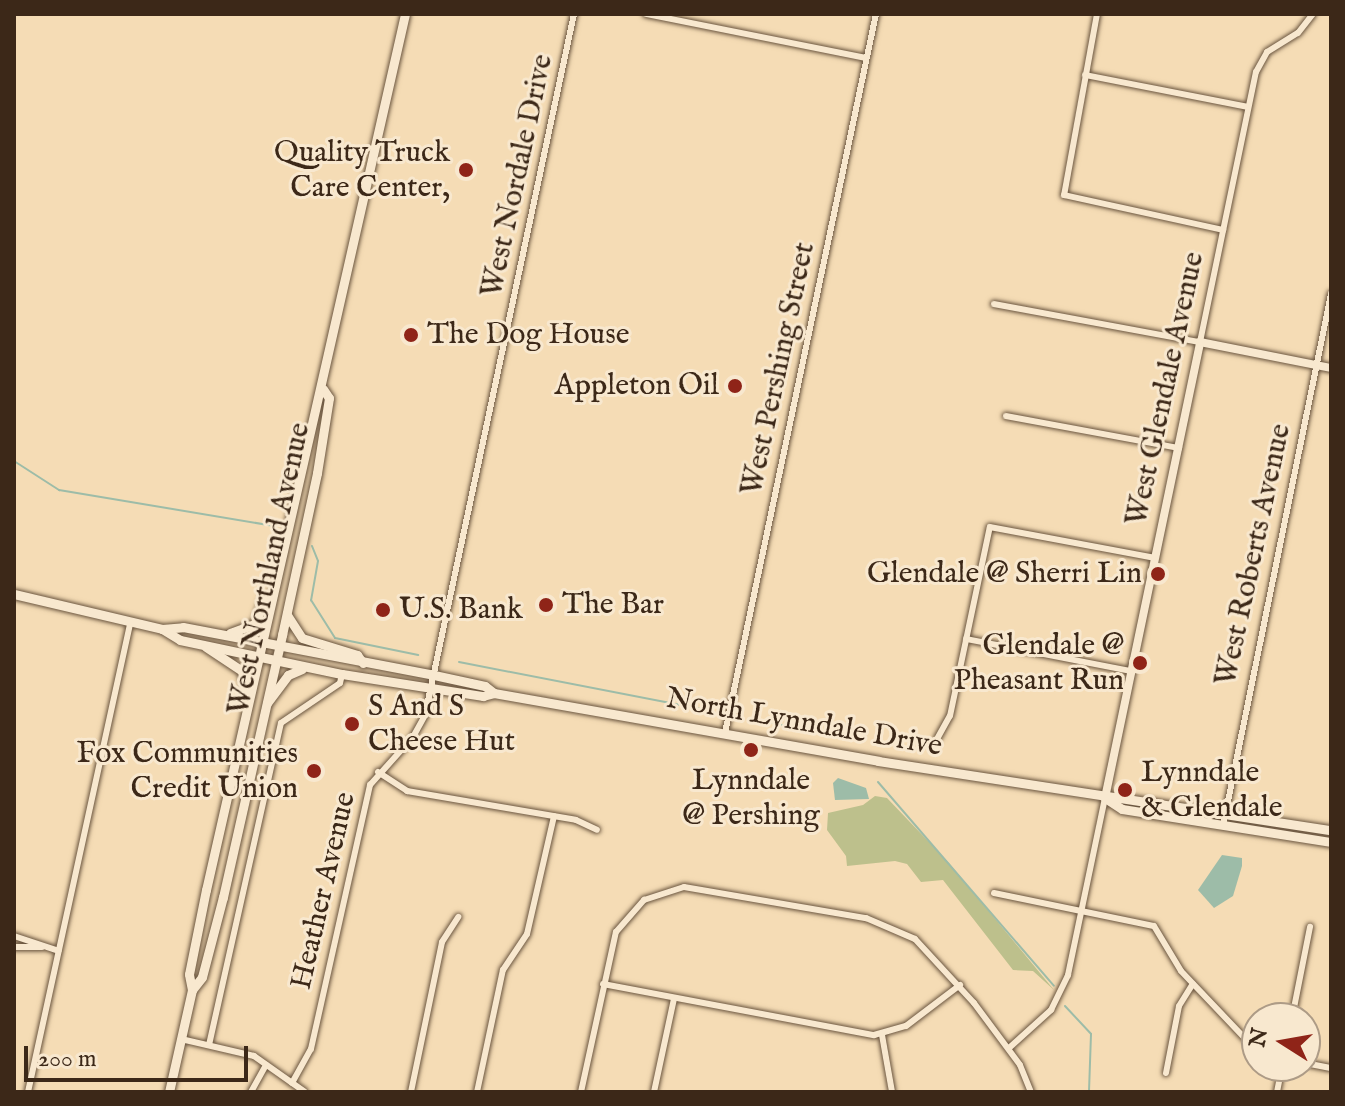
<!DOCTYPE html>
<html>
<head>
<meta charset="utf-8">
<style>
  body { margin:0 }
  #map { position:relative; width:1345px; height:1106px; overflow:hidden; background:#f5dcb5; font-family:"IM FELL English",serif }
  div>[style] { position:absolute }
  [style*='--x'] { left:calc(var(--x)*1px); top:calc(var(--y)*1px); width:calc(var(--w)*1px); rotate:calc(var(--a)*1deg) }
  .green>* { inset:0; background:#bdc08c }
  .water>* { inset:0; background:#9dbca8 }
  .stream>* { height:2px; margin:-1px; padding:0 1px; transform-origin:1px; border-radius:1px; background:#9dbca8 }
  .roads { filter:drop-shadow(0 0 2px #6a553f) drop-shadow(0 0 2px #6a553f) }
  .minor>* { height:6px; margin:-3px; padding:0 3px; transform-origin:3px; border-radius:3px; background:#f8e8cf }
  .tertiary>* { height:8px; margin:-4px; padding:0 4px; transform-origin:4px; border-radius:4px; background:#f8e8cf }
  .secondary>* { height:9px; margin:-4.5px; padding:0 4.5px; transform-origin:4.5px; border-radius:4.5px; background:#f8e8cf }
  .dots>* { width:22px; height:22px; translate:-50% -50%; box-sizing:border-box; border:4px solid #f8e8cf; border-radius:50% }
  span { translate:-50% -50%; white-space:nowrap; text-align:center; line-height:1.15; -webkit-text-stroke:6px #f8e8cf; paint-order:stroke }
  .poi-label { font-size:30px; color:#3c2818 }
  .right { translate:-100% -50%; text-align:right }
  .left { translate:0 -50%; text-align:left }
  .street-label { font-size:30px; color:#3c2818 }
  .frame { position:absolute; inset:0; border:16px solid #3c2818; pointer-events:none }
  .north { position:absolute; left:1241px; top:1002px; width:80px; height:80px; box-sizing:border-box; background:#f8e8cf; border:2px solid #ad9b86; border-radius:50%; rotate:281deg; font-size:22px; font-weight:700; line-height:32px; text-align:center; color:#3c2818 }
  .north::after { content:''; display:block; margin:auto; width:28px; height:36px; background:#8f2418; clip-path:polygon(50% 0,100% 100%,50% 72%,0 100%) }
  .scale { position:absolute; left:24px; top:1046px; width:224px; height:36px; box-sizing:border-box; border:4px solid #3c2818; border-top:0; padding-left:10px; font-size:24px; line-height:28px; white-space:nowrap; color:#3c2818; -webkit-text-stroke:6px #f8e8cf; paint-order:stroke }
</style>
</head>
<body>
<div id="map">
  <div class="green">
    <i style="clip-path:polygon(875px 796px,887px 798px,949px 863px,1054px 990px,1033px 971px,1013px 970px,943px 880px,921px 882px,907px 864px,895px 861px,847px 866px,846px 856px,827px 830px,828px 813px,863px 805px)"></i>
  </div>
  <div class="water">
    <i style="clip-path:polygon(838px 778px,866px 788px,869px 799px,835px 800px,833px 783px)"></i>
    <i style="clip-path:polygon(1222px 855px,1242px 858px,1242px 866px,1233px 896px,1214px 908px,1198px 890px)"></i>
  </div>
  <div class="stream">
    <i style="--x:14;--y:461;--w:54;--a:32.8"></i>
    <i style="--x:59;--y:490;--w:218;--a:9.5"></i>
    <i style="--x:312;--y:546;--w:16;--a:68"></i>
    <i style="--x:318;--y:561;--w:40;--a:100"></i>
    <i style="--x:311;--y:600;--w:45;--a:57.7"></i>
    <i style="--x:335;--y:638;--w:85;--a:11.6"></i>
    <i style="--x:459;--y:662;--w:252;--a:11"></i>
    <i style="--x:753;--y:719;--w:105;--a:11.5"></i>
    <i style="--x:878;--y:782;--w:269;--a:49.2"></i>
    <i style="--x:1065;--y:1006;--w:38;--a:47"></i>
    <i style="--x:1091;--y:1034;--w:58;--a:92"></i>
  </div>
  <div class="roads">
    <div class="minor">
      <i style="--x:646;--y:14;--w:224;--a:11.3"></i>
      <i style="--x:1097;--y:14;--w:184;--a:100.3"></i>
      <i style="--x:1064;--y:195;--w:163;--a:12.4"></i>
      <i style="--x:1085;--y:75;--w:166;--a:11.1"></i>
      <i style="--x:994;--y:304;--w:209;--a:10.5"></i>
      <i style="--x:1200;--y:342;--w:276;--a:-78.3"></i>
      <i style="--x:1256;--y:72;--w:23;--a:-61"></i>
      <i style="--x:1267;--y:52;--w:36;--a:-32"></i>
      <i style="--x:1298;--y:33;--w:24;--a:-52"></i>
      <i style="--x:1006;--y:416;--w:176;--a:10.5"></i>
      <i style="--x:966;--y:639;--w:168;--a:11"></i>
      <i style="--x:725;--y:733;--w:735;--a:-78.14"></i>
      <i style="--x:937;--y:739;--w:26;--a:-61"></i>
      <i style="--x:950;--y:716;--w:193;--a:-78.1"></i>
      <i style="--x:990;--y:527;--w:168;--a:10.6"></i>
      <i style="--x:378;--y:772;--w:35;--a:33"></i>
      <i style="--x:407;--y:791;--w:171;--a:9.7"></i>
      <i style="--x:576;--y:820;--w:23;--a:25"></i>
      <i style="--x:1223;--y:826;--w:543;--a:-78.52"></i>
      <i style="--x:994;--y:893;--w:163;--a:11.7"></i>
      <i style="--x:1154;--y:926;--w:52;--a:59"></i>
      <i style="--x:1181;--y:971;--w:110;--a:46.5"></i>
      <i style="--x:14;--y:936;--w:47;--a:18.4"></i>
      <i style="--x:14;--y:947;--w:28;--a:0"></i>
      <i style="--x:603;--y:984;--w:276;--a:10.7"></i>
      <i style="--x:874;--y:1035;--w:33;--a:-16"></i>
      <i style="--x:906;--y:1026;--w:68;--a:-37.2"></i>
      <i style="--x:1292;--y:1018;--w:93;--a:-78.8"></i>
      <i style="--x:882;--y:1035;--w:58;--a:80"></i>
      <i style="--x:181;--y:1039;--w:75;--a:13.1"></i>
      <i style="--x:254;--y:1056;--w:62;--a:35.2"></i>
      <i style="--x:209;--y:1045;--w:330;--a:-77.4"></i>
      <i style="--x:281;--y:723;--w:71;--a:-34.1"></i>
      <i style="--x:340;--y:683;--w:9;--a:-77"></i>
      <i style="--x:1009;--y:1048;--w:57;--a:-42.1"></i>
      <i style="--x:1051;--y:1010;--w:39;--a:-64"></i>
      <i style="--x:1068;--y:975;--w:181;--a:-78.2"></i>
      <i style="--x:1305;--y:1063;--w:26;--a:11"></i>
      <i style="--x:1166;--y:1073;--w:68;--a:-79"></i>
      <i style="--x:1179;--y:1006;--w:26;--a:-58"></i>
      <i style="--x:292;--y:1083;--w:39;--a:-61"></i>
      <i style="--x:311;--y:1049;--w:271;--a:-77.4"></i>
      <i style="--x:370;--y:785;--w:64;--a:-48.1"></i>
      <i style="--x:413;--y:737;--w:25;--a:-61"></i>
      <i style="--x:425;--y:715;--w:717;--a:-78"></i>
      <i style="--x:28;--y:1092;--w:482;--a:-77.7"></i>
      <i style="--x:251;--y:1092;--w:31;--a:-61"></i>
      <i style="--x:411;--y:1092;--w:153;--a:-78.3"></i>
      <i style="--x:442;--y:942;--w:30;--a:-57"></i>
      <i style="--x:477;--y:1092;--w:125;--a:-78"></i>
      <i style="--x:503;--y:970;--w:43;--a:-56.3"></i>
      <i style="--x:527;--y:934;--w:121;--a:-77.1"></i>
      <i style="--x:581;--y:1092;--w:164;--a:-77.7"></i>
      <i style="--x:616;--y:932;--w:43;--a:-48.8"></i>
      <i style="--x:644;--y:900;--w:42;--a:-18"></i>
      <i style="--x:684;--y:887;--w:185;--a:9.7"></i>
      <i style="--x:866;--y:918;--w:53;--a:23.2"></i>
      <i style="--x:915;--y:939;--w:87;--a:47.3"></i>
      <i style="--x:974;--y:1003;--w:77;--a:53.4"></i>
      <i style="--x:1020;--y:1065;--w:29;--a:68"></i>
      <i style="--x:654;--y:1092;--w:95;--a:-77.9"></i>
      <i style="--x:1277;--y:1092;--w:26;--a:-79"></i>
    </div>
    <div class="tertiary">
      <i style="--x:1105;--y:798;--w:466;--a:-78.2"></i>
      <i style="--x:1200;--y:342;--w:134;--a:11.2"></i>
    </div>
    <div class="secondary">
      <i style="--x:14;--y:594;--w:152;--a:13.3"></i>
      <i style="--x:162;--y:629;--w:21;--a:-5"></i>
      <i style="--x:183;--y:627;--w:256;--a:10.8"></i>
      <i style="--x:434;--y:675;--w:52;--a:12.2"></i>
      <i style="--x:485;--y:686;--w:11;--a:38"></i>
      <i style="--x:287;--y:615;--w:27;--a:57"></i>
      <i style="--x:302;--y:638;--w:58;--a:17.2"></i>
      <i style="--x:357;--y:655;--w:10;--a:53"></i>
      <i style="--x:162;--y:629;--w:21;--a:31"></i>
      <i style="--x:180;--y:640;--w:166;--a:11.9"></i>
      <i style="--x:342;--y:674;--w:143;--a:8.9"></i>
      <i style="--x:483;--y:696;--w:11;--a:-15"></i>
      <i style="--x:494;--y:693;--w:390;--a:10"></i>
      <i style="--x:878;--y:761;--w:458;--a:8.7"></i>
      <i style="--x:230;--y:633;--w:27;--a:-20"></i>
      <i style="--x:255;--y:624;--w:29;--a:-70"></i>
      <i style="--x:206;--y:647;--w:43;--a:33.7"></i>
      <i style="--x:242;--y:671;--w:19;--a:78"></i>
      <i style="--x:267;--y:703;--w:35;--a:-53"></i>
      <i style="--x:288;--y:675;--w:15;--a:-23"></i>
      <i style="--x:1105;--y:798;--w:20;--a:33"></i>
      <i style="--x:1122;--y:809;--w:212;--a:9"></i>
      <i style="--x:192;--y:990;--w:16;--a:-52"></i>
      <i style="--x:202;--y:977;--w:83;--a:-75.3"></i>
      <i style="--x:223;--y:897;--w:269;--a:-77.3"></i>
      <i style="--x:282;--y:635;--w:166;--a:-77.8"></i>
      <i style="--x:317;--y:473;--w:76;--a:-80.9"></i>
      <i style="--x:329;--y:398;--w:11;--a:-124"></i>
      <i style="--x:169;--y:1092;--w:105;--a:-77.3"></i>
      <i style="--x:192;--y:990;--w:16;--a:-101"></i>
      <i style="--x:189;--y:974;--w:86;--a:-78.6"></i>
      <i style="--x:206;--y:890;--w:898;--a:-77.2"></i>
    </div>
  </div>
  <div class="dots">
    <i style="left:466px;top:170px;background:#8f2418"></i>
    <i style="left:411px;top:335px;background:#8f2418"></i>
    <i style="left:735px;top:386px;background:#8f2418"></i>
    <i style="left:1158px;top:574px;background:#8f2418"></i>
    <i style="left:546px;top:605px;background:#8f2418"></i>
    <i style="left:383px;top:610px;background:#8f2418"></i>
    <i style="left:1140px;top:663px;background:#8f2418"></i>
    <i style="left:352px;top:724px;background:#8f2418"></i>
    <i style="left:751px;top:750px;background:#8f2418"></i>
    <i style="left:314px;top:771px;background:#8f2418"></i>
    <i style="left:1125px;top:790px;background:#8f2418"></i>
  </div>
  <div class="poi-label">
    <span class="right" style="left:450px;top:170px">Quality Truck<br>Care Center,</span>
    <span class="left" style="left:427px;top:335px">The Dog House</span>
    <span class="right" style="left:719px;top:386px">Appleton Oil</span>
    <span class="right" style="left:1142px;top:574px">Glendale @ Sherri Lin</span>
    <span class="left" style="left:562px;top:605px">The Bar</span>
    <span class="left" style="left:399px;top:610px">U.S. Bank</span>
    <span class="right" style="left:1124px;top:663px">Glendale @<br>Pheasant Run</span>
    <span class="left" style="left:368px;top:724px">S And S<br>Cheese Hut</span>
    <span class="right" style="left:298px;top:771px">Fox Communities<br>Credit Union</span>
    <span class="left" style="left:1141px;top:790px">Lynndale<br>&amp; Glendale</span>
    <span style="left:751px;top:798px">Lynndale<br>@ Pershing</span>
  </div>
  <div class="street-label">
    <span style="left:518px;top:176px;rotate:-78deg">West Nordale Drive</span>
    <span style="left:779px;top:369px;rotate:-78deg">West Pershing Street</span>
    <span style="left:1166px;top:389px;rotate:-78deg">West Glendale Avenue</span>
    <span style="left:1254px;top:555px;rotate:-78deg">West Roberts Avenue</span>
    <span style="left:270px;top:569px;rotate:-78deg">West Northland Avenue</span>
    <span style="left:804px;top:723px;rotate:10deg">North Lynndale Drive</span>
    <span style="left:324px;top:891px;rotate:-77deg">Heather Avenue</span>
  </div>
  <div class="frame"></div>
  <div class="north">N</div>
  <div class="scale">200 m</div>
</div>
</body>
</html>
